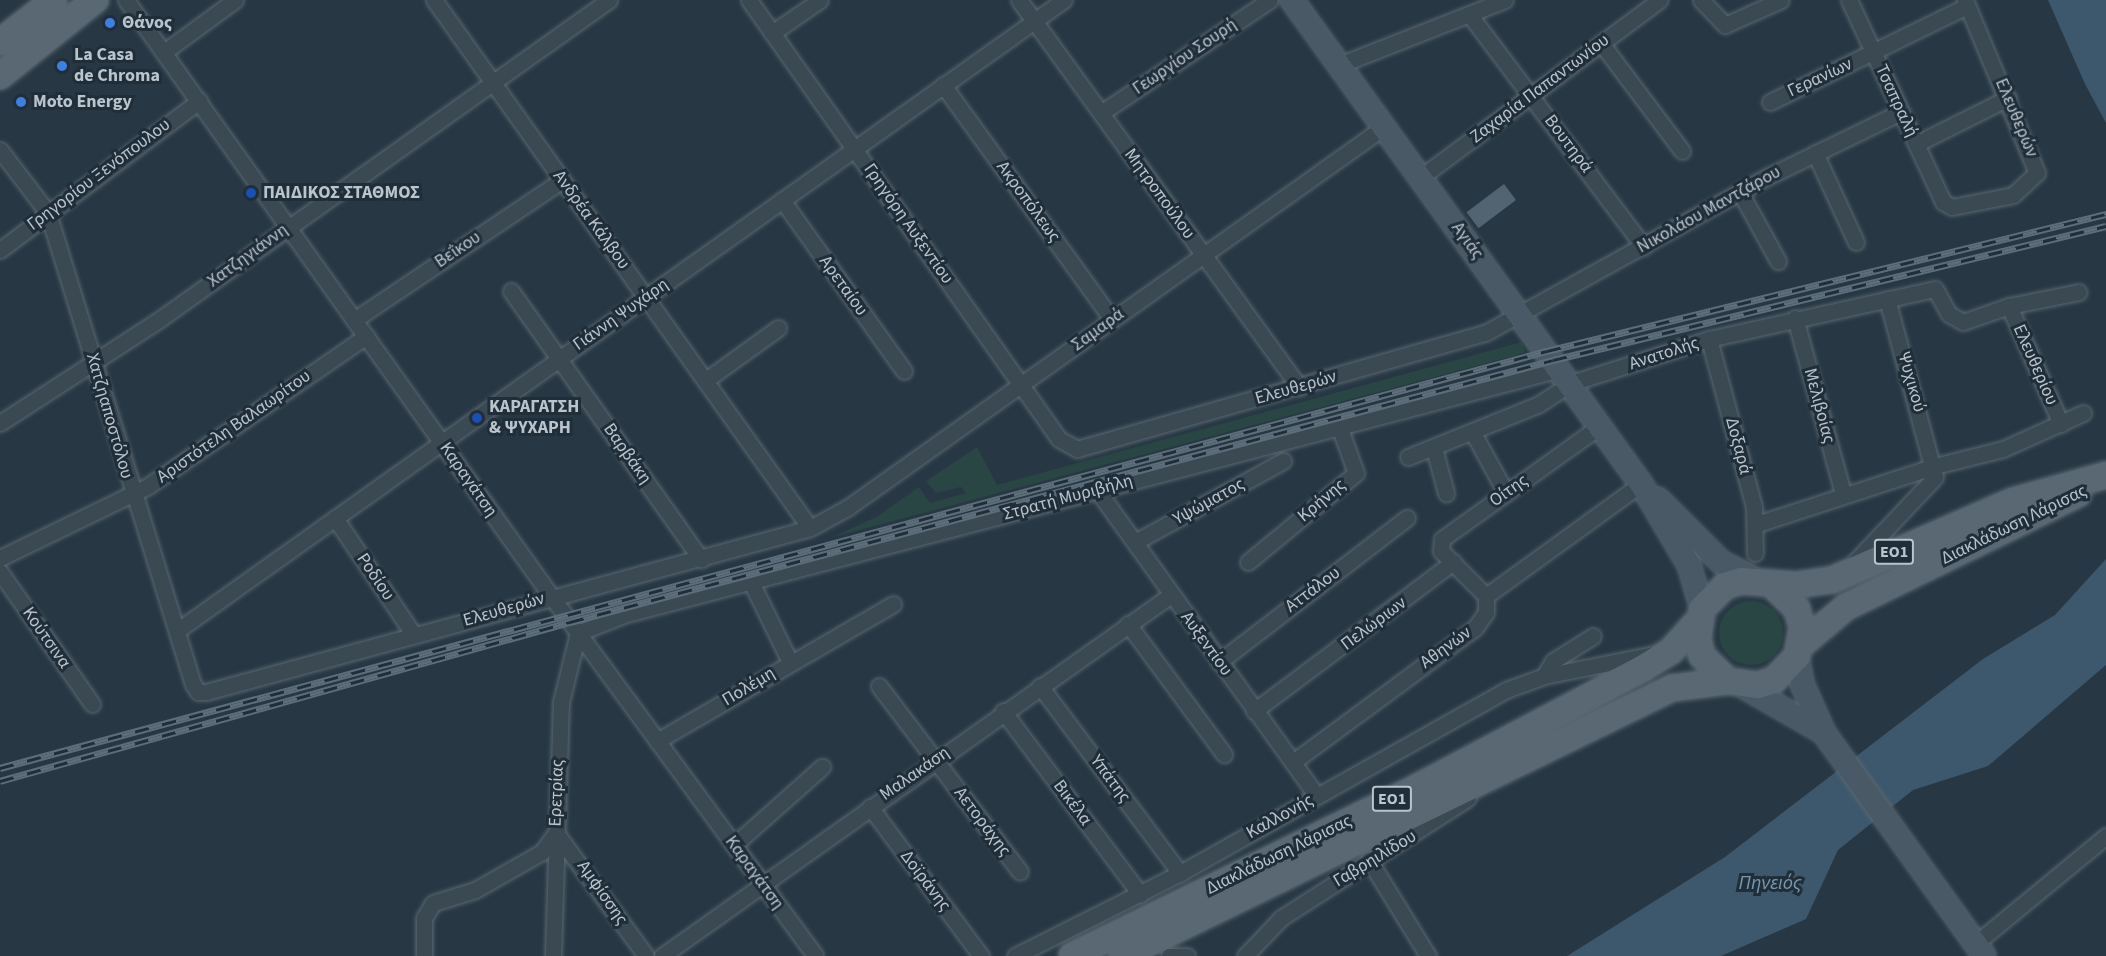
<!DOCTYPE html>
<html>
<head>
<meta charset="utf-8">
<style>
  body { margin:0 }
  #map { position:relative; width:2106px; height:956px; overflow:hidden; background:#273844; font-family:"Source Sans 3",sans-serif }
  div>[style] { position:absolute }
  [style*='--x'] { left:calc(var(--x)*1px); top:calc(var(--y)*1px); width:calc(var(--w)*1px); rotate:calc(var(--a)*1deg) }
  .green>* { inset:0; background:#294544 }
  .round { border-radius:50% }
  .water>* { inset:0; background:#3d586d }
  .building>* { inset:0; background:#526371; transform-origin:0 0 }
  .roads { filter:drop-shadow(0 0 2px #5a6771) drop-shadow(0 0 2px #5a6771) }
  .street>* { height:15px; margin:-7.5px; padding:0 7.5px; transform-origin:7.5px; border-radius:7.5px; background:#3b4953 }
  .secondary>* { height:22px; margin:-11px; padding:0 11px; transform-origin:11px; border-radius:11px; background:#495966 }
  .primary>* { height:26px; margin:-13px; padding:0 13px; transform-origin:13px; border-radius:13px; background:#596873 }
  .rail>* { height:7px; margin-top:-3.5px; transform-origin:0; background:repeating-linear-gradient(90deg,#202e39 0 14px,#5d6e7a 0 28px); box-sizing:border-box; border-block:2px solid #5d6e7a }
  .dots>* { width:16px; height:16px; translate:-50% -50%; box-sizing:border-box; border:3px solid #202e39; border-radius:50% }
  span { translate:-50% -50%; white-space:nowrap; text-align:center; line-height:1.15; -webkit-text-stroke:6px #202e39; paint-order:stroke }
  .shield-label span { padding:2px 4px; background:#202e39; border:2px solid; border-radius:4px; -webkit-text-stroke-width:0 }
  .shield-label { font-size:16px; color:#b9c4cd; font-weight:700 }
  .poi-label { font-size:18px; color:#b9c4cd; font-weight:700 }
  .left { translate:0 -50%; text-align:left }
  .street-label { font-size:18px; color:#b9c4cd }
  .water-label { font-size:20px; color:#7998b0; font-style:italic }
</style>
</head>
<body>
<div id="map">
  <div class="green">
    <i style="clip-path:polygon(1522px 342px,1525px 353px,833px 537px,878px 516px,919px 487px,930px 503px,966px 493px,961px 487px,936px 493px,926px 481px,977px 447px,997px 485px)"></i>
    <i class="round" style="left:1719px;top:601px;width:64px;height:64px"></i>
  </div>
  <div class="water">
    <i style="clip-path:polygon(2048px 0,2106px 0,2106px 123px,2085px 84px)"></i>
    <i style="clip-path:polygon(2106px 559px,2106px 665px,1988px 766px,1913px 790px,1838px 850px,1806px 919px,1721px 956px,1567px 956px,1725px 857px,1983px 659px,2055px 615px)"></i>
  </div>
  <div class="building">
    <i style="left:1504px;top:184px;width:20px;height:47px;rotate:53deg"></i>
  </div>
  <div class="roads">
    <div class="street">
      <i style="--x:126;--y:0;--w:732;--a:54.51"></i>
      <i style="--x:551;--y:596;--w:446;--a:53.7"></i>
      <i style="--x:434;--y:0;--w:648;--a:54.54"></i>
      <i style="--x:749;--y:0;--w:537;--a:54.77"></i>
      <i style="--x:1059;--y:439;--w:21;--a:29"></i>
      <i style="--x:1077;--y:449;--w:426;--a:-15.9"></i>
      <i style="--x:1487;--y:332;--w:322;--a:-29"></i>
      <i style="--x:1769;--y:176;--w:147;--a:-25.9"></i>
      <i style="--x:1019;--y:0;--w:478;--a:54.1"></i>
      <i style="--x:1701;--y:0;--w:35;--a:46"></i>
      <i style="--x:1725;--y:25;--w:61;--a:-24.1"></i>
      <i style="--x:1849;--y:0;--w:223;--a:65"></i>
      <i style="--x:1943;--y:202;--w:10;--a:29"></i>
      <i style="--x:1952;--y:207;--w:62;--a:-11.1"></i>
      <i style="--x:2013;--y:195;--w:33;--a:-43"></i>
      <i style="--x:2037;--y:173;--w:187;--a:-112.6"></i>
      <i style="--x:1469;--y:14;--w:291;--a:53.1"></i>
      <i style="--x:772;--y:33;--w:58;--a:-34.5"></i>
      <i style="--x:1601;--y:43;--w:135;--a:53.1"></i>
      <i style="--x:164;--y:52;--w:88;--a:-36.2"></i>
      <i style="--x:1339;--y:65;--w:178;--a:-21.4"></i>
      <i style="--x:943;--y:85;--w:289;--a:54.2"></i>
      <i style="--x:1770;--y:102;--w:219;--a:-26"></i>
      <i style="--x:1101;--y:113;--w:203;--a:-33.8"></i>
      <i style="--x:1916;--y:144;--w:103;--a:-26.6"></i>
      <i style="--x:0;--y:150;--w:79;--a:52.7"></i>
      <i style="--x:48;--y:213;--w:493;--a:72.9"></i>
      <i style="--x:193;--y:684;--w:9;--a:58"></i>
      <i style="--x:198;--y:692;--w:8;--a:0"></i>
      <i style="--x:206;--y:692;--w:626;--a:-15.19"></i>
      <i style="--x:810;--y:528;--w:42;--a:-28.4"></i>
      <i style="--x:847;--y:508;--w:658;--a:-35.36"></i>
      <i style="--x:1815;--y:153;--w:98;--a:65.3"></i>
      <i style="--x:1421;--y:177;--w:297;--a:-36.6"></i>
      <i style="--x:1740;--y:192;--w:79;--a:61.2"></i>
      <i style="--x:782;--y:200;--w:210;--a:54.5"></i>
      <i style="--x:0;--y:250;--w:249;--a:-36.8"></i>
      <i style="--x:511;--y:291;--w:329;--a:54.7"></i>
      <i style="--x:2009;--y:306;--w:129;--a:66.2"></i>
      <i style="--x:1795;--y:318;--w:182;--a:74.7"></i>
      <i style="--x:354;--y:320;--w:251;--a:-33.9"></i>
      <i style="--x:1709;--y:339;--w:174;--a:75"></i>
      <i style="--x:1754;--y:507;--w:46;--a:88.8"></i>
      <i style="--x:706;--y:380;--w:89;--a:-35.8"></i>
      <i style="--x:0;--y:423;--w:191;--a:-33"></i>
      <i style="--x:160;--y:319;--w:551;--a:-35.39"></i>
      <i style="--x:1473;--y:433;--w:68;--a:61.2"></i>
      <i style="--x:1434;--y:448;--w:47;--a:75.1"></i>
      <i style="--x:1408;--y:457;--w:141;--a:-22"></i>
      <i style="--x:1539;--y:404;--w:38;--a:-33"></i>
      <i style="--x:1571;--y:383;--w:145;--a:-17.7"></i>
      <i style="--x:1709;--y:339;--w:231;--a:-12.5"></i>
      <i style="--x:1935;--y:289;--w:29;--a:61"></i>
      <i style="--x:1949;--y:314;--w:16;--a:30"></i>
      <i style="--x:1963;--y:322;--w:49;--a:-19.2"></i>
      <i style="--x:2009;--y:306;--w:71;--a:-11.3"></i>
      <i style="--x:1097;--y:490;--w:377;--a:54.3"></i>
      <i style="--x:335;--y:518;--w:141;--a:56"></i>
      <i style="--x:1757;--y:524;--w:187;--a:-18"></i>
      <i style="--x:1935;--y:466;--w:70;--a:-14"></i>
      <i style="--x:2003;--y:449;--w:88;--a:-24.2"></i>
      <i style="--x:1135;--y:542;--w:169;--a:-28.7"></i>
      <i style="--x:0;--y:558;--w:165;--a:-25.9"></i>
      <i style="--x:148;--y:486;--w:265;--a:-34.5"></i>
      <i style="--x:1248;--y:562;--w:140;--a:-39.5"></i>
      <i style="--x:1356;--y:473;--w:50;--a:-109.9"></i>
      <i style="--x:1850;--y:567;--w:124;--a:-46.6"></i>
      <i style="--x:1935;--y:477;--w:184;--a:-105.1"></i>
      <i style="--x:0;--y:572;--w:161;--a:55.1"></i>
      <i style="--x:751;--y:582;--w:89;--a:64"></i>
      <i style="--x:1486;--y:596;--w:64;--a:-135"></i>
      <i style="--x:1441;--y:551;--w:12;--a:-85"></i>
      <i style="--x:1442;--y:539;--w:194;--a:-35.6"></i>
      <i style="--x:1128;--y:624;--w:162;--a:53.6"></i>
      <i style="--x:178;--y:630;--w:1087;--a:-35.42"></i>
      <i style="--x:578;--y:633;--w:48;--a:-21.8"></i>
      <i style="--x:623;--y:615;--w:970;--a:-14.7"></i>
      <i style="--x:1219;--y:662;--w:237;--a:-37.5"></i>
      <i style="--x:1544;--y:676;--w:17;--a:-59"></i>
      <i style="--x:1553;--y:661;--w:47;--a:-32"></i>
      <i style="--x:879;--y:686;--w:233;--a:52.8"></i>
      <i style="--x:1040;--y:686;--w:234;--a:53.2"></i>
      <i style="--x:1003;--y:711;--w:229;--a:53.2"></i>
      <i style="--x:1254;--y:711;--w:249;--a:-36.8"></i>
      <i style="--x:657;--y:741;--w:273;--a:-30.1"></i>
      <i style="--x:1293;--y:762;--w:226;--a:-36.4"></i>
      <i style="--x:1475;--y:628;--w:19;--a:-55"></i>
      <i style="--x:1486;--y:612;--w:16;--a:-90"></i>
      <i style="--x:1486;--y:596;--w:191;--a:-35.9"></i>
      <i style="--x:870;--y:807;--w:186;--a:53.3"></i>
      <i style="--x:734;--y:845;--w:118;--a:-41.6"></i>
      <i style="--x:1369;--y:860;--w:113;--a:58.4"></i>
      <i style="--x:1975;--y:944;--w:170;--a:-39.5"></i>
      <i style="--x:424;--y:956;--w:38;--a:-90"></i>
      <i style="--x:424;--y:918;--w:17;--a:-59"></i>
      <i style="--x:433;--y:903;--w:44;--a:-17.2"></i>
      <i style="--x:475;--y:890;--w:77;--a:-29.6"></i>
      <i style="--x:542;--y:852;--w:24;--a:-54"></i>
      <i style="--x:556;--y:833;--w:152;--a:53.8"></i>
      <i style="--x:553;--y:956;--w:254;--a:-88.2"></i>
      <i style="--x:561;--y:702;--w:71;--a:-76.2"></i>
      <i style="--x:662;--y:956;--w:624;--a:-35.35"></i>
      <i style="--x:1015;--y:956;--w:185;--a:-26.7"></i>
      <i style="--x:1180;--y:873;--w:374;--a:-29.3"></i>
      <i style="--x:1506;--y:690;--w:40;--a:-20.2"></i>
      <i style="--x:1544;--y:676;--w:112;--a:-11.3"></i>
      <i style="--x:1169;--y:956;--w:18;--a:0"></i>
      <i style="--x:1245;--y:956;--w:52;--a:-46.5"></i>
      <i style="--x:1281;--y:918;--w:222;--a:-32.7"></i>
    </div>
    <div class="secondary">
      <i style="--x:1292;--y:0;--w:597;--a:54.21"></i>
      <i style="--x:1641;--y:484;--w:94;--a:59.3"></i>
      <i style="--x:1689;--y:565;--w:46;--a:73.5"></i>
      <i style="--x:1658;--y:499;--w:89;--a:45"></i>
      <i style="--x:1721;--y:562;--w:42;--a:27.2"></i>
      <i style="--x:1797;--y:656;--w:31;--a:79"></i>
      <i style="--x:1803;--y:686;--w:51;--a:65.9"></i>
      <i style="--x:1824;--y:733;--w:274;--a:54.3"></i>
      <i style="--x:1741;--y:685;--w:95;--a:29.8"></i>
    </div>
    <div class="primary">
      <i style="--x:0;--y:42;--w:68;--a:-37.9"></i>
      <i style="--x:0;--y:76;--w:122;--a:-38.7"></i>
      <i style="--x:1801;--y:645;--w:59;--a:-40.2"></i>
      <i style="--x:1846;--y:607;--w:258;--a:-26"></i>
      <i style="--x:1728;--y:681;--w:36;--a:-136"></i>
      <i style="--x:1702;--y:656;--w:17;--a:-103"></i>
      <i style="--x:1698;--y:639;--w:30;--a:-82"></i>
      <i style="--x:1702;--y:609;--w:33;--a:-45"></i>
      <i style="--x:1725;--y:586;--w:17;--a:-17"></i>
      <i style="--x:1741;--y:581;--w:55;--a:4.2"></i>
      <i style="--x:1796;--y:585;--w:36;--a:-8"></i>
      <i style="--x:1832;--y:580;--w:197;--a:-23.6"></i>
      <i style="--x:2013;--y:501;--w:97;--a:-15.6"></i>
      <i style="--x:1072;--y:956;--w:381;--a:-26"></i>
      <i style="--x:1414;--y:789;--w:258;--a:-27.8"></i>
      <i style="--x:1642;--y:669;--w:34;--a:-32"></i>
      <i style="--x:1671;--y:651;--w:40;--a:-48"></i>
      <i style="--x:1122;--y:956;--w:612;--a:-25.98"></i>
      <i style="--x:1672;--y:688;--w:56;--a:-7.1"></i>
      <i style="--x:1728;--y:681;--w:30;--a:8"></i>
      <i style="--x:1758;--y:685;--w:17;--a:-17"></i>
      <i style="--x:1774;--y:680;--w:33;--a:-46"></i>
      <i style="--x:1797;--y:656;--w:29;--a:-80"></i>
      <i style="--x:1802;--y:627;--w:19;--a:-106"></i>
      <i style="--x:1797;--y:609;--w:36;--a:-136"></i>
    </div>
  </div>
  <div class="rail">
    <i style="--x:0;--y:768;--w:1602;--a:-15.09"></i>
    <i style="--x:1547;--y:351;--w:576;--a:-13.77"></i>
    <i style="--x:0;--y:781;--w:592;--a:-15.59"></i>
    <i style="--x:570;--y:622;--w:1017;--a:-14.92"></i>
    <i style="--x:1553;--y:360;--w:569;--a:-13.62"></i>
  </div>
  <div class="dots">
    <i style="left:110px;top:23px;background:#3f7fe0"></i>
    <i style="left:62px;top:66px;background:#3f7fe0"></i>
    <i style="left:21px;top:102px;background:#3f7fe0"></i>
    <i style="left:251px;top:193px;background:#1a4fb4"></i>
    <i style="left:477px;top:418px;background:#1a4fb4"></i>
  </div>
  <div class="shield-label">
    <span style="left:1894px;top:552px">ΕΟ1</span>
    <span style="left:1392px;top:799px">ΕΟ1</span>
  </div>
  <div class="poi-label">
    <span class="left" style="left:122px;top:23px">Θάνος</span>
    <span class="left" style="left:74px;top:66px">La Casa<br>de Chroma</span>
    <span class="left" style="left:33px;top:102px">Moto Energy</span>
    <span class="left" style="left:263px;top:193px">ΠΑΙΔΙΚΟΣ ΣΤΑΘΜΟΣ</span>
    <span class="left" style="left:489px;top:418px">ΚΑΡΑΓΑΤΣΗ<br>&amp; ΨΥΧΑΡΗ</span>
  </div>
  <div class="street-label">
    <span style="left:1185px;top:57px;rotate:-34deg">Γεωργίου Σουρή</span>
    <span style="left:1820px;top:78px;rotate:-25deg">Γερανίων</span>
    <span style="left:1540px;top:89px;rotate:-37deg">Ζαχαρία Παπαντωνίου</span>
    <span style="left:1896px;top:101px;rotate:65deg">Τσαπραλή</span>
    <span style="left:2016px;top:118px;rotate:67deg">Ελευθερών</span>
    <span style="left:1568px;top:144px;rotate:53deg">Βουτηρά</span>
    <span style="left:99px;top:175px;rotate:-37deg">Γρηγορίου Ξενόπουλου</span>
    <span style="left:1159px;top:194px;rotate:54deg">Μητροπούλου</span>
    <span style="left:1028px;top:202px;rotate:54deg">Ακροπόλεως</span>
    <span style="left:1709px;top:210px;rotate:-29deg">Νικολάου Μαντζάρου</span>
    <span style="left:591px;top:220px;rotate:54deg">Ανδρέα Κάλβου</span>
    <span style="left:908px;top:224px;rotate:55deg">Γρηγόρη Αυξεντίου</span>
    <span style="left:1467px;top:241px;rotate:54deg">Αγιάς</span>
    <span style="left:458px;top:250px;rotate:-34deg">Βεΐκου</span>
    <span style="left:248px;top:256px;rotate:-36deg">Χατζηγιάννη</span>
    <span style="left:843px;top:286px;rotate:54deg">Αρεταίου</span>
    <span style="left:621px;top:315px;rotate:-35deg">Γιάννη Ψυχάρη</span>
    <span style="left:1098px;top:330px;rotate:-36deg">Σαμαρά</span>
    <span style="left:1664px;top:354px;rotate:-18deg">Ανατολής</span>
    <span style="left:2035px;top:365px;rotate:66deg">Ελευθερίου</span>
    <span style="left:1911px;top:382px;rotate:74deg">Ψυχικού</span>
    <span style="left:1296px;top:388px;rotate:-16deg">Ελευθερών</span>
    <span style="left:1819px;top:406px;rotate:75deg">Μελιβοίας</span>
    <span style="left:109px;top:416px;rotate:74deg">Χατζηαποστόλου</span>
    <span style="left:234px;top:427px;rotate:-35deg">Αριστότελη Βαλαωρίτου</span>
    <span style="left:1738px;top:446px;rotate:75deg">Δοξαρά</span>
    <span style="left:627px;top:454px;rotate:55deg">Βαρβάκη</span>
    <span style="left:468px;top:480px;rotate:55deg">Καραγάτση</span>
    <span style="left:1509px;top:491px;rotate:-35deg">Οίτης</span>
    <span style="left:1068px;top:498px;rotate:-15deg">Στρατή Μυριβήλη</span>
    <span style="left:1322px;top:501px;rotate:-40deg">Κρήνης</span>
    <span style="left:1209px;top:502px;rotate:-29deg">Υψώματος</span>
    <span style="left:2014px;top:525px;rotate:-26deg">Διακλάδωση Λάρισας</span>
    <span style="left:375px;top:577px;rotate:56deg">Ροδίου</span>
    <span style="left:1313px;top:590px;rotate:-37deg">Αττάλου</span>
    <span style="left:504px;top:610px;rotate:-16deg">Ελευθερών</span>
    <span style="left:1374px;top:624px;rotate:-37deg">Πελώριων</span>
    <span style="left:46px;top:638px;rotate:55deg">Κούτσινα</span>
    <span style="left:1206px;top:644px;rotate:54deg">Αυξεντίου</span>
    <span style="left:1446px;top:648px;rotate:-36deg">Αθηνών</span>
    <span style="left:749px;top:687px;rotate:-31deg">Πολέμη</span>
    <span style="left:915px;top:774px;rotate:-35deg">Μαλακάση</span>
    <span style="left:1110px;top:779px;rotate:53deg">Υπάτης</span>
    <span style="left:557px;top:793px;rotate:-88deg">Ερετρίας</span>
    <span style="left:1072px;top:803px;rotate:53deg">Βικέλα</span>
    <span style="left:1280px;top:817px;rotate:-29deg">Καλλoνής</span>
    <span style="left:982px;top:822px;rotate:53deg">Αετοράχης</span>
    <span style="left:1279px;top:855px;rotate:-26deg">Διακλάδωση Λάρισας</span>
    <span style="left:1375px;top:859px;rotate:-31deg">Γαβρηιλίδου</span>
    <span style="left:754px;top:873px;rotate:54deg">Καραγάτση</span>
    <span style="left:925px;top:881px;rotate:53deg">Δοϊράνης</span>
    <span style="left:602px;top:893px;rotate:55deg">Αμφίσσης</span>
  </div>
  <div class="water-label">
    <span style="left:1770px;top:883px">Πηνειός</span>
  </div>
</div>
</body>
</html>
